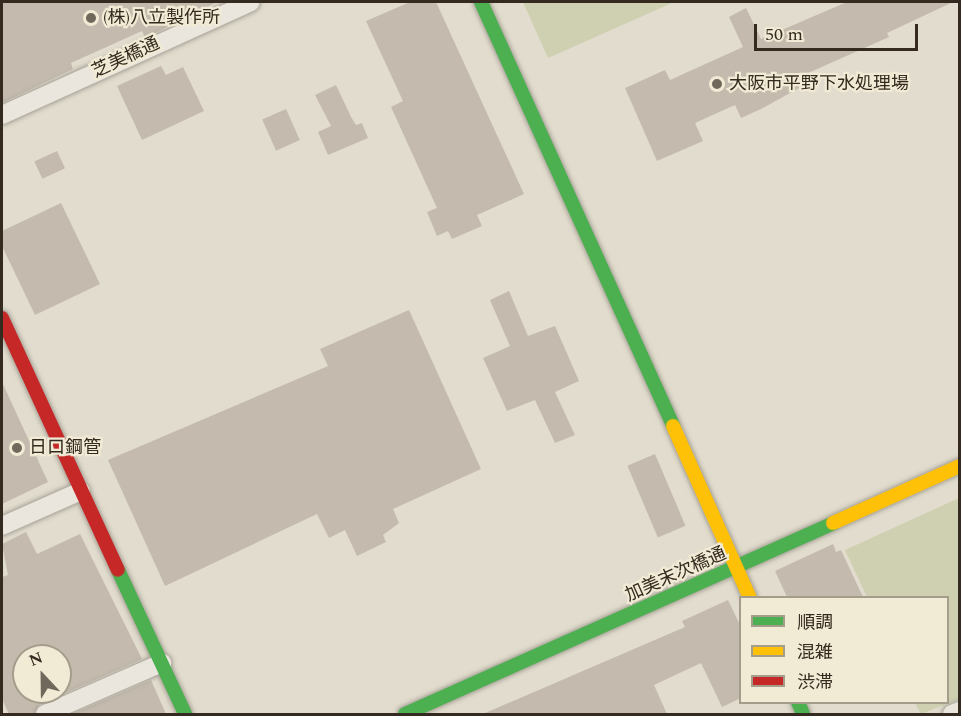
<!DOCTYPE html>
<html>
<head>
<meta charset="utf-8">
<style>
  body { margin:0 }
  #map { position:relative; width:961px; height:716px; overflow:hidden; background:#e1dccd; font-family:Spectral,"Noto Sans JP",serif }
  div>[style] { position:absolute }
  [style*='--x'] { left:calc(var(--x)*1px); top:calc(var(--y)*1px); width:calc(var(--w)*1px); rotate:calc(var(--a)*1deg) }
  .green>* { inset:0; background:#ced0b1 }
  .building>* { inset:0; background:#c4bbae; transform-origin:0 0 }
  .roads { filter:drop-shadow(0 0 2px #a6a196) drop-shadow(0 0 2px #a6a196) }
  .street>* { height:18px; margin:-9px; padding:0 9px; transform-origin:9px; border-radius:9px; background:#eae6de }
  .fast>* { height:14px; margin:-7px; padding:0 7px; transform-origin:7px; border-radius:7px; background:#4caf50 }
  .slow>* { height:14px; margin:-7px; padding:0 7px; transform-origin:7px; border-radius:7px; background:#ffc107 }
  .jam>* { height:14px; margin:-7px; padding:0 7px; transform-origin:7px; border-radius:7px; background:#c62828 }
  .dots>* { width:16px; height:16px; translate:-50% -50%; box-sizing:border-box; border:3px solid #f1ead4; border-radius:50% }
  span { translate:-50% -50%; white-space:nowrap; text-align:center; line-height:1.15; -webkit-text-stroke:4.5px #f1ead4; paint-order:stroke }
  .poi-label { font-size:18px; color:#342a1f }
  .left { translate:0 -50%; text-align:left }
  .street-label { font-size:18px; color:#342a1f }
  .frame { position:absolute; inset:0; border:3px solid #342a1f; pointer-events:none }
  .legend { position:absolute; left:739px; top:596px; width:210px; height:108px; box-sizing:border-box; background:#f1ead4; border:2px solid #a59d8c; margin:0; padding:8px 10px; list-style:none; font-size:18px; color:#342a1f }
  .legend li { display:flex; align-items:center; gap:12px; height:30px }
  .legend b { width:30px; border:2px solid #a59d8c }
  .north { position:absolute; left:12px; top:644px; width:60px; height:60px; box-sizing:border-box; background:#f1ead4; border:2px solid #a59d8c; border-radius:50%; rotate:338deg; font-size:16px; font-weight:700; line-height:24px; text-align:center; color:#342a1f }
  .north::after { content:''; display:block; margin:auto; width:21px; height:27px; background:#71685c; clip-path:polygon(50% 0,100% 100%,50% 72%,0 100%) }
  .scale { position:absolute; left:754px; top:24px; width:164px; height:27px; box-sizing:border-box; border:3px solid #342a1f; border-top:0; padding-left:8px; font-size:18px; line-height:21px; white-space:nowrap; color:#342a1f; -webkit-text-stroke:4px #f1ead4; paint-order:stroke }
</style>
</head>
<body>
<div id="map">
  <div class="green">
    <i style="clip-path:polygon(523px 2px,674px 2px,548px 58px)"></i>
    <i style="clip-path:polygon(959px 498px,959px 699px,921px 714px,915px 703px,948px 702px,948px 598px,867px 597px,845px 550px)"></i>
  </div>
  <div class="building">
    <i style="clip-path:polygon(2px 2px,217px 2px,145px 38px,142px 31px,71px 63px,73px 69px,2px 103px)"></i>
    <i style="clip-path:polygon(410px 2px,436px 2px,524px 194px,477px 215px,482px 226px,452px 239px,448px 231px,437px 236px,427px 212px,437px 208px,391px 107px,403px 101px,366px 21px)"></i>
    <i style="clip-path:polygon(847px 2px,953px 2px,887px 33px,889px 37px,797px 78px,801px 87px,761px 109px,741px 118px,735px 105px,695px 123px,703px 141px,657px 161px,625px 88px,665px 70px,670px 80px,743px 47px,729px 17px,746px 8px,761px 39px)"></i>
    <i style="clip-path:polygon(161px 66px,166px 75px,183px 67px,204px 111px,142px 140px,117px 86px)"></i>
    <i style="clip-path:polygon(336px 85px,351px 117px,356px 125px,362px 123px,368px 138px,328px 155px,318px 132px,331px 126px,315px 95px)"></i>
    <i style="left:286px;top:109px;width:34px;height:26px;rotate:66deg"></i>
    <i style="left:57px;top:151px;width:19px;height:25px;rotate:65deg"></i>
    <i style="clip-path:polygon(61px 203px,100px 284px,35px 315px,2px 246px,2px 231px)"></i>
    <i style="clip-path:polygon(509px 291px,528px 336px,555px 326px,579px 381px,555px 392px,575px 435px,555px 443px,535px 400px,507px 411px,483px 358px,510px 346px,490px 300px)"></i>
    <i style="clip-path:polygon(409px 310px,481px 469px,393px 509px,399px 523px,383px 535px,386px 542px,357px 556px,345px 530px,329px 538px,317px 514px,165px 586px,108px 460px,328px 366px,320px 349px)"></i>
    <i style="clip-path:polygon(2px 382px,48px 482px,2px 504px)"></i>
    <i style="left:655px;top:454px;width:78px;height:30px;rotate:67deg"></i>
    <i style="clip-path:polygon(evenodd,26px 532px,37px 554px,80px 534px,142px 659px,40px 704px,34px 714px,9px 714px,2px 699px,2px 577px,8px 575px,2px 544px,26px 532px,24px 656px,60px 656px,60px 692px,24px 692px,24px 656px)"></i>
    <i style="clip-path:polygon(833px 544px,836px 552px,841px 550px,863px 597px,787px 597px,775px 571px)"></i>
    <i style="clip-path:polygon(728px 600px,741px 627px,741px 698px,722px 707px,701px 663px,654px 685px,667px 714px,483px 714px,685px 627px,682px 621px)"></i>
    <i style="clip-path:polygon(151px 680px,166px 714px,72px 714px)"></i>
  </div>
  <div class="roads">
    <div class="street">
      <i style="--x:2;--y:115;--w:273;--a:-24.4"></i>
      <i style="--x:2;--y:526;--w:86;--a:-23.9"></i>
      <i style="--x:45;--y:714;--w:128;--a:-23.6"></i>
      <i style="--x:952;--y:714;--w:9;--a:-21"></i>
    </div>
    <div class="fast">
      <i style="--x:481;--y:2;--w:465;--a:65.6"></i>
      <i style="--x:118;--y:570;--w:159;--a:65"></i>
      <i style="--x:798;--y:702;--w:13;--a:67"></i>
      <i style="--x:405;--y:714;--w:469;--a:-24"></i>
    </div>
    <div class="slow">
      <i style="--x:673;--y:426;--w:188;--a:65.9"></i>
      <i style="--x:833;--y:523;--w:139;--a:-24.2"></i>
    </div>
    <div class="jam">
      <i style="--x:2;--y:318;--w:277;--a:65.3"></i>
    </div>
  </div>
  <div class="dots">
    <i style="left:91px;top:18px;background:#71685c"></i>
    <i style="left:717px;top:84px;background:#71685c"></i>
    <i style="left:17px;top:448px;background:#71685c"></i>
  </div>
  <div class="poi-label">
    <span class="left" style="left:103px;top:18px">(株)八立製作所</span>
    <span class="left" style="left:729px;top:84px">大阪市平野下水処理場</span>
    <span class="left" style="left:29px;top:448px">日口鋼管</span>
  </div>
  <div class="street-label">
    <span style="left:126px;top:58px;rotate:-25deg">芝美橋通</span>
    <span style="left:676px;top:575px;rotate:-24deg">加美末次橋通</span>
  </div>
  <div class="frame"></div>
  <ul class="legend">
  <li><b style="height:8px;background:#4caf50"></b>順調</li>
  <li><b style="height:8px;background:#ffc107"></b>混雑</li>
  <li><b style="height:8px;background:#c62828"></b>渋滞</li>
  </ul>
  <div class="north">N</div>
  <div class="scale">50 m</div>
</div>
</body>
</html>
